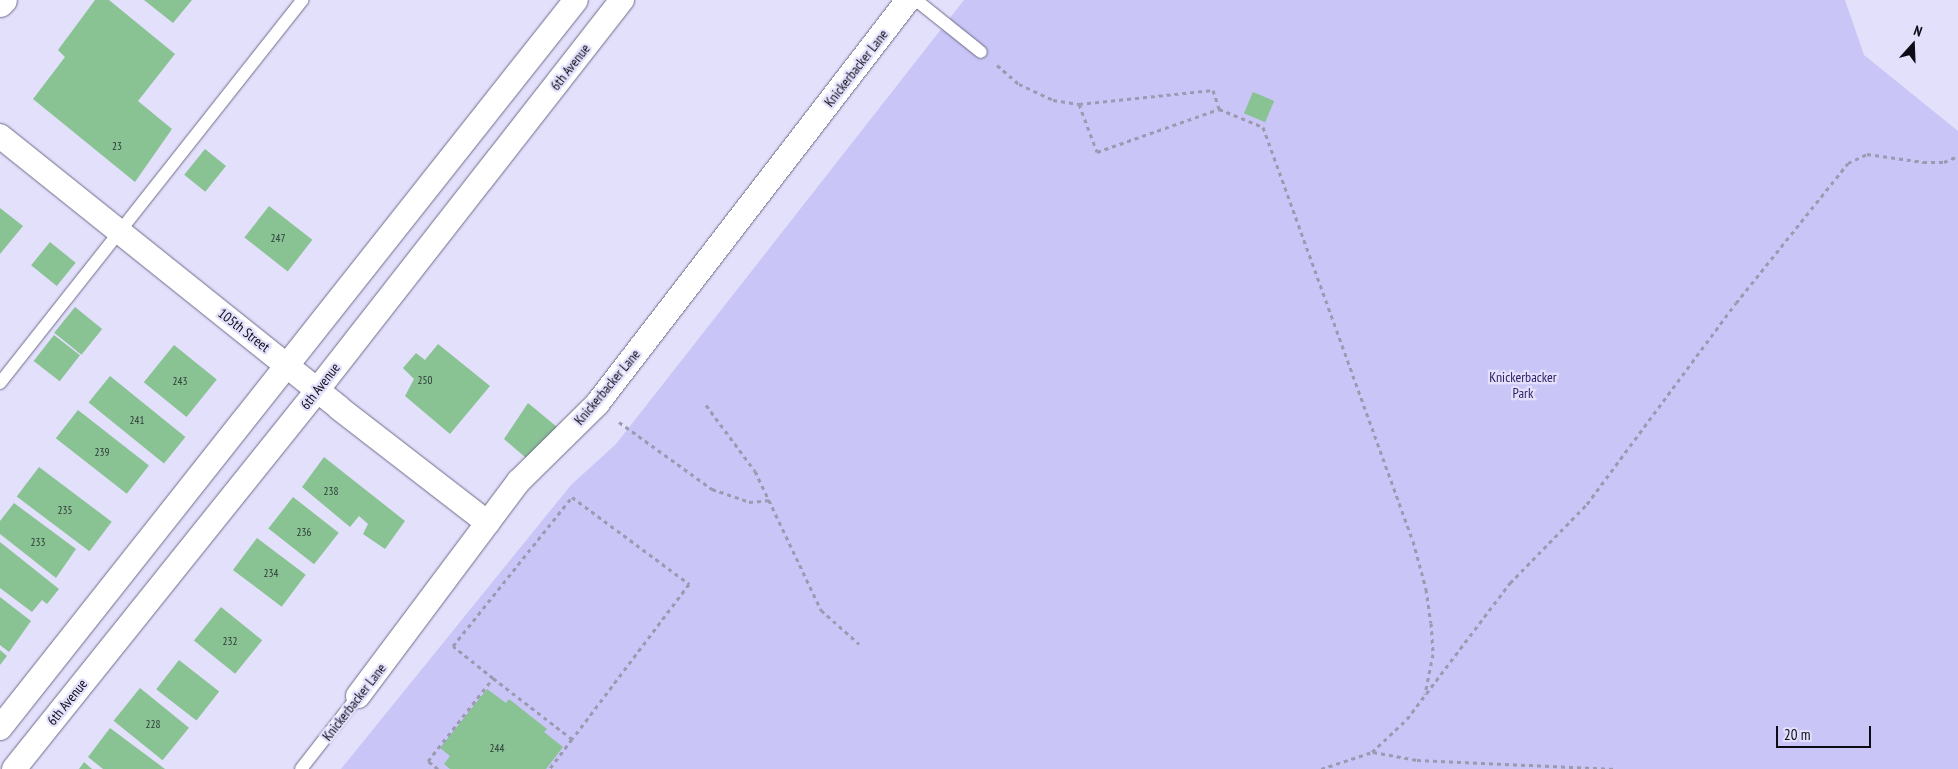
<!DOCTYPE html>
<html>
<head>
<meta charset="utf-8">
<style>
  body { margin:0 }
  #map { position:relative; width:1958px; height:769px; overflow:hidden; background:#e3e0fc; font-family:"PT Sans Narrow",sans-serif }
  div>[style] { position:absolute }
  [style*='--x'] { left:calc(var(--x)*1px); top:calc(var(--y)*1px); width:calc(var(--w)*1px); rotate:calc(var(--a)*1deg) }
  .green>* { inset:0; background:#c9c5f6 }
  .building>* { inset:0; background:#89c293; transform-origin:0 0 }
  .path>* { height:3px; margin-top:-1.5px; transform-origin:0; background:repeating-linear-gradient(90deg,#9c99b0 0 4px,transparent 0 8px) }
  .roads { filter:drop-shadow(0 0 1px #6e6b89) drop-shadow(0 0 1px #6e6b89) }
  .lane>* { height:12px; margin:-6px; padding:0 6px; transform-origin:6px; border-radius:6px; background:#fff }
  .street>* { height:24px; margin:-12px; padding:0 12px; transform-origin:12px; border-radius:12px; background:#fff }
  .secondary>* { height:28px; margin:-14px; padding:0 14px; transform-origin:14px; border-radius:14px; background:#fff }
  span { translate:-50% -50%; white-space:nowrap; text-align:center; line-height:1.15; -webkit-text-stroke:4.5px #e3e0fc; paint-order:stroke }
  .number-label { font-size:11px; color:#2b3935 }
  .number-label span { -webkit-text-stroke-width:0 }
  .street-label { font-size:14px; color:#0c0b16 }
  .park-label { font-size:14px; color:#322068 }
  .north { position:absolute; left:1888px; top:20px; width:50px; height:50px; -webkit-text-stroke:4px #e3e0fc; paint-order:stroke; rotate:20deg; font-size:14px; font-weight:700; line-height:20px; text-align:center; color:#0c0b16 }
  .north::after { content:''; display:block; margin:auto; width:18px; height:22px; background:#0c0b16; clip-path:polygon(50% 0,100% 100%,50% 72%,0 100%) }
  .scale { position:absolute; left:1776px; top:726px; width:95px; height:22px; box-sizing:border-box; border:2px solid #0c0b16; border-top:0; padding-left:6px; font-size:15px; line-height:18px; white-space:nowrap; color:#0c0b16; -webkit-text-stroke:4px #e3e0fc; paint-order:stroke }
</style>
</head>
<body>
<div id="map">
  <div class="green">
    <i style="clip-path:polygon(964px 0,1845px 0,1864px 55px,1958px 131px,1958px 769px,341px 769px,571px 485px,616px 444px)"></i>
  </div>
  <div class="building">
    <i style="clip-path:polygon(95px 0,109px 0,175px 54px,138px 101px,172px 129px,135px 182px,33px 99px,65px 57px,58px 50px)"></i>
    <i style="clip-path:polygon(144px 0,192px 0,173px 23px)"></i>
    <i style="left:1253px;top:92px;width:23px;height:23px;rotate:23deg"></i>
    <i style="left:205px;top:149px;width:27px;height:33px;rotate:39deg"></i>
    <i style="left:269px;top:206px;width:55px;height:40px;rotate:38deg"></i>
    <i style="clip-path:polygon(0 208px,23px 226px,0 254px)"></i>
    <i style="left:50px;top:242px;width:33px;height:30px;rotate:39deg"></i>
    <i style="left:75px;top:307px;width:35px;height:33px;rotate:39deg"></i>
    <i style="left:54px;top:335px;width:33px;height:33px;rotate:38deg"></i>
    <i style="clip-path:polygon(438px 344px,490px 386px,450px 434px,405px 396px,414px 379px,403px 368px,416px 353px,425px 360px)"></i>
    <i style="left:174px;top:345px;width:55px;height:48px;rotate:39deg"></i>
    <i style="left:110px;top:376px;width:97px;height:34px;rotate:39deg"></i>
    <i style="clip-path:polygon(528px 403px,557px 427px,532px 463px,504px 439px)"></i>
    <i style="left:78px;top:410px;width:90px;height:36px;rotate:38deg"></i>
    <i style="clip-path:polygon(324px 457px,405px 521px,385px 549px,363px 534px,368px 524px,359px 516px,350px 527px,302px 487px)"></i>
    <i style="left:39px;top:467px;width:91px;height:37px;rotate:37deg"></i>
    <i style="left:293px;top:497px;width:58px;height:40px;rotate:38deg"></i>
    <i style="clip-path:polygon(14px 503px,76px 549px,56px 578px,0 534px,0 521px)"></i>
    <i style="left:257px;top:538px;width:61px;height:40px;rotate:37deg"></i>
    <i style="clip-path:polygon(0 542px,59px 589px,47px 604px,42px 600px,32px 612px,0 588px)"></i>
    <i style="clip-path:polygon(0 597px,31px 621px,9px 652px,0 645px)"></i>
    <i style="left:221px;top:607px;width:53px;height:43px;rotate:39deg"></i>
    <i style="clip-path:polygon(0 650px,7px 656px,0 665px)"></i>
    <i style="left:179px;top:660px;width:51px;height:37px;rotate:38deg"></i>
    <i style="left:140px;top:688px;width:63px;height:42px;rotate:39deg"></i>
    <i style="clip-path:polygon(487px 689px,506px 703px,509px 699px,547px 729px,544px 732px,563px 747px,546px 769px,450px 769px,444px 764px,450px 756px,440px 748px)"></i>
    <i style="clip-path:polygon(110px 728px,165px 769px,103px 769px,88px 757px)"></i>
    <i style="clip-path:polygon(84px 762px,92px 769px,79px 769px)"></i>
  </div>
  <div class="path">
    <i style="--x:997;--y:65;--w:29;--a:41"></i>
    <i style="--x:1019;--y:84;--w:38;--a:25"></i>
    <i style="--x:1053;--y:100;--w:26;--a:9"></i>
    <i style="--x:1079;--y:104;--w:135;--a:-6"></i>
    <i style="--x:1213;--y:90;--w:20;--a:72"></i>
    <i style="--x:1079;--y:104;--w:51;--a:69.4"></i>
    <i style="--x:1097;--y:152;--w:129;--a:-19.4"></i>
    <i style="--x:1219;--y:109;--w:48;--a:22.2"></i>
    <i style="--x:1263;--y:127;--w:440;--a:70.1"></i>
    <i style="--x:1413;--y:541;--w:50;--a:74.8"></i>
    <i style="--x:1426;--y:589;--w:34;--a:82"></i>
    <i style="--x:1431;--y:623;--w:31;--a:86"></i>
    <i style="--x:1433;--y:654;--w:41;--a:101.3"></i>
    <i style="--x:706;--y:405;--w:82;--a:53.4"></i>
    <i style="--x:755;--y:471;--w:154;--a:64.6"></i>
    <i style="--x:821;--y:610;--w:51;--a:41.8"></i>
    <i style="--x:619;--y:422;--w:115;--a:35.8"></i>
    <i style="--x:712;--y:489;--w:39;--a:19"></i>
    <i style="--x:749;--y:502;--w:22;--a:-5"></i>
    <i style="--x:493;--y:678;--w:51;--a:-141.3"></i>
    <i style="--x:453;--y:646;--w:191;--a:-51.4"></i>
    <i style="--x:572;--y:497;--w:146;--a:36.6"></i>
    <i style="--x:689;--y:584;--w:194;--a:127"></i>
    <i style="--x:1373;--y:752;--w:45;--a:10.3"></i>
    <i style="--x:1417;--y:760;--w:199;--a:2.6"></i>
    <i style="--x:438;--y:769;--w:13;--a:-141"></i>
    <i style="--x:428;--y:761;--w:105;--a:-51.9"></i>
    <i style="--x:493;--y:678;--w:100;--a:37.7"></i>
    <i style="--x:572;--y:739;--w:38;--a:127"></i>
    <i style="--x:1321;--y:769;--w:54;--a:-18.4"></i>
    <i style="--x:1372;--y:752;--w:48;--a:-43.3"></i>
    <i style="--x:1407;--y:719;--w:171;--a:-52.9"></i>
    <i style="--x:1510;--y:583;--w:110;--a:-45.7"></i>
    <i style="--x:1587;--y:504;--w:250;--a:-53.5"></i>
    <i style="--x:1736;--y:303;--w:179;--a:-51.3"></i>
    <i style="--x:1848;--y:163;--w:21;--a:-25"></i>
    <i style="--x:1867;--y:154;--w:57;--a:8.1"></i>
    <i style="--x:1923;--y:162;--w:21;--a:0"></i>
    <i style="--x:1944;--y:162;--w:15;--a:-23"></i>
  </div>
  <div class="roads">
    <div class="lane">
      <i style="--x:916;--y:0;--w:83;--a:38.7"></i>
      <i style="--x:0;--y:383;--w:488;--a:-51.7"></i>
      <i style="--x:301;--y:769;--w:93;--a:-52"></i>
    </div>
    <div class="street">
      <i style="--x:0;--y:136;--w:435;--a:38.7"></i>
      <i style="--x:339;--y:408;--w:188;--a:37.7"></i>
      <i style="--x:358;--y:696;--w:269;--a:-53.2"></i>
      <i style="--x:519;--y:481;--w:110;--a:-44.6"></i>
      <i style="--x:597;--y:404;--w:510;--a:-52.41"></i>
      <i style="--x:0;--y:728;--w:928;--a:-51.65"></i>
      <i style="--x:14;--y:769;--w:487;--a:-51.3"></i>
      <i style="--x:318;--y:389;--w:494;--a:-52"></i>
    </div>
    <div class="secondary">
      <i style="--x:0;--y:3;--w:4;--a:-45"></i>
    </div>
  </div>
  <div class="number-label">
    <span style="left:117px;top:146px">23</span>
    <span style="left:278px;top:238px">247</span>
    <span style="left:425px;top:380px">250</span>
    <span style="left:180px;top:381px">243</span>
    <span style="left:137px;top:420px">241</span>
    <span style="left:102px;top:452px">239</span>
    <span style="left:331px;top:491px">238</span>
    <span style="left:65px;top:510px">235</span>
    <span style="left:304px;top:532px">236</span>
    <span style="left:38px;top:542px">233</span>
    <span style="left:271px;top:573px">234</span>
    <span style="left:230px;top:641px">232</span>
    <span style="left:153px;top:724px">228</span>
    <span style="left:497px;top:748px">244</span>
  </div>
  <div class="street-label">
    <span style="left:570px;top:67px;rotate:-52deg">6th Avenue</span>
    <span style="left:856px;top:68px;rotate:-52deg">Knickerbacker Lane</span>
    <span style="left:244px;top:330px;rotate:38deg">105th Street</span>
    <span style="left:320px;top:386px;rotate:-52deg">6th Avenue</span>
    <span style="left:607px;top:387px;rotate:-50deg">Knickerbacker Lane</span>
    <span style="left:67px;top:702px;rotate:-51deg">6th Avenue</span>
    <span style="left:354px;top:702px;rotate:-52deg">Knickerbacker Lane</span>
  </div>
  <div class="park-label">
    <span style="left:1523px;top:385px">Knickerbacker<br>Park</span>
  </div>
  <div class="north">N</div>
  <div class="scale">20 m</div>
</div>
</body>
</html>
